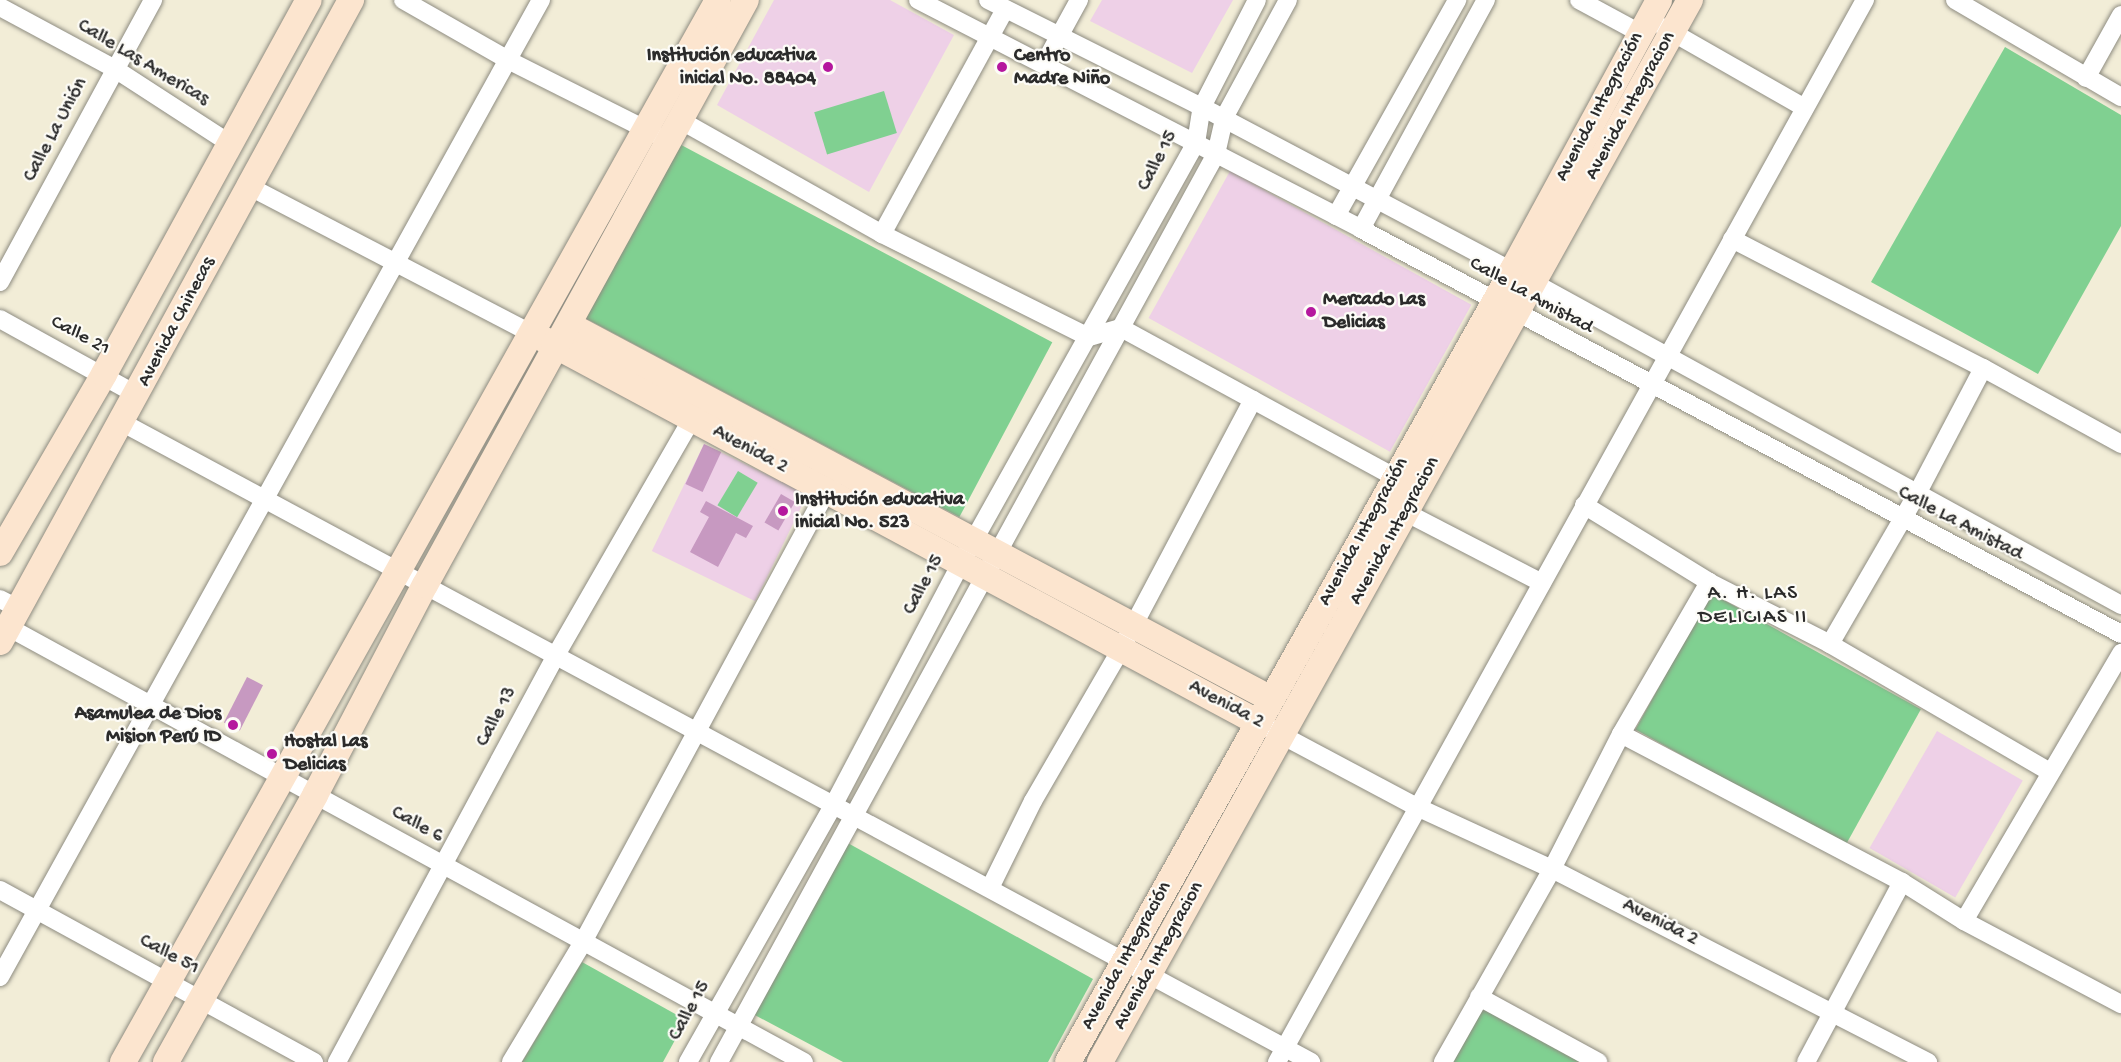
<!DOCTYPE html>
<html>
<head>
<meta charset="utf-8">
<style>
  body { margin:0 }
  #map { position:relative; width:2121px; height:1062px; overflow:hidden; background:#f2edd7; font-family:"Gochi Hand",sans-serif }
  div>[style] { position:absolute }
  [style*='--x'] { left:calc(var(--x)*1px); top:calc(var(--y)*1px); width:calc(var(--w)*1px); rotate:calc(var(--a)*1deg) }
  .built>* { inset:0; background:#eed0e7; transform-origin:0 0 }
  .green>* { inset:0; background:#80d091; transform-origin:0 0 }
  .building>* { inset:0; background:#c799c1; transform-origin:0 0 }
  .roads { filter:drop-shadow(0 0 2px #8e8c81) drop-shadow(0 0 2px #8e8c81) }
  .street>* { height:18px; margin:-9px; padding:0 9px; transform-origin:9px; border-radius:9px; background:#fff }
  .secondary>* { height:26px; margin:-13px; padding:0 13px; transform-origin:13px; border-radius:13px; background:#fce5cf }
  .dots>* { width:16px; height:16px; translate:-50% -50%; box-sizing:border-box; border:3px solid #fdfcf7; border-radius:50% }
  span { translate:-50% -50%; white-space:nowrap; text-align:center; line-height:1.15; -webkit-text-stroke:4.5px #fdfcf7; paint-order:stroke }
  .poi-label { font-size:20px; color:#2b2b2b; font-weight:700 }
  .right { translate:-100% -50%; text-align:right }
  .left { translate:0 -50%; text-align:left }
  .street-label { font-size:20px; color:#2b2b2b }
  .neighbourhood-label { font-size:21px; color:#2b2b2b; letter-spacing:1.5px }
</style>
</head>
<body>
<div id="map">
  <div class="built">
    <i style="clip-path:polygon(774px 0,890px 0,954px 35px,869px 192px,717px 105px)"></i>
    <i style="clip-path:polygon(1102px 0,1233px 0,1192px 73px,1090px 21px)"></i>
    <i style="left:1230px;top:171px;width:276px;height:168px;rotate:29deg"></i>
    <i style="left:704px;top:444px;width:115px;height:119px;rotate:26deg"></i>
    <i style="left:1937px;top:731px;width:99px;height:135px;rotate:30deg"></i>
  </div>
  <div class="green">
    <i style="clip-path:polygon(2005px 47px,2121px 115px,2121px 226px,2038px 374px,1871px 282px)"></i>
    <i style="left:884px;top:91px;width:44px;height:73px;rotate:73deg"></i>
    <i style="left:670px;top:139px;width:433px;height:198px;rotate:28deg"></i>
    <i style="left:738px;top:471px;width:23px;height:40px;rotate:31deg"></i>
    <i style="left:1711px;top:593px;width:240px;height:156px;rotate:29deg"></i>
    <i style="clip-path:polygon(846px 842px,1093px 979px,1048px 1062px,843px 1062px,751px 1013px)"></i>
    <i style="clip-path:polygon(582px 962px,686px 1020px,663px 1062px,522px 1062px)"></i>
    <i style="clip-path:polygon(1482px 1005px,1580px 1062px,1450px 1062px)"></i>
  </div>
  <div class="building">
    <i style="left:704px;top:444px;width:19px;height:44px;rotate:25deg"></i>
    <i style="left:781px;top:494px;width:16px;height:33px;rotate:30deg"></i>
    <i style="clip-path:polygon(706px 501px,753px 526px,746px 538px,736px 533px,718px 567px,690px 552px,709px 517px,700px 512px)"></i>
    <i style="left:247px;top:677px;width:18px;height:51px;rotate:27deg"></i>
  </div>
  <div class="roads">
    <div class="street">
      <i style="--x:403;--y:0;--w:121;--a:29.7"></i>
      <i style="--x:508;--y:60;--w:165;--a:26.7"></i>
      <i style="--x:918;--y:0;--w:499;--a:27.3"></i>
      <i style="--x:1361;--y:229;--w:861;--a:28.05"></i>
      <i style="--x:988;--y:0;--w:239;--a:26.6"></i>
      <i style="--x:1202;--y:107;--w:351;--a:27.9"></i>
      <i style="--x:1512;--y:271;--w:695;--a:28.74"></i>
      <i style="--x:1579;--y:0;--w:69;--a:28.4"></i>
      <i style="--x:1955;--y:0;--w:192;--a:30.3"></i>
      <i style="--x:0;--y:7;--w:131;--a:28.3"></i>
      <i style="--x:115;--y:69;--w:136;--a:33"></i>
      <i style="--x:1663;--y:27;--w:163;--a:29.7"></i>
      <i style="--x:1044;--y:64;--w:73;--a:-61.3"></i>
      <i style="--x:2086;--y:78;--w:72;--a:-60.9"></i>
      <i style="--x:680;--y:120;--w:232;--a:29.4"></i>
      <i style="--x:882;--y:234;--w:231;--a:26.5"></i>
      <i style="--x:1089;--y:337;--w:33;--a:-16"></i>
      <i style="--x:1121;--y:328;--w:311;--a:28.6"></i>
      <i style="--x:250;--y:187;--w:317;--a:27.5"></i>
      <i style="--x:1336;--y:216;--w:248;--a:-60.7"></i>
      <i style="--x:1361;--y:229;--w:261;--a:-61.4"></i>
      <i style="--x:882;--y:234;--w:256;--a:-61.3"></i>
      <i style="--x:1732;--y:239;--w:282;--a:27.2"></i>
      <i style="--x:1983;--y:368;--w:158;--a:28.8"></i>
      <i style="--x:0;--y:282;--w:321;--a:-61.5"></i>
      <i style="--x:0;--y:319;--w:157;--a:29"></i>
      <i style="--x:123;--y:423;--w:1349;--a:28.27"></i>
      <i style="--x:1584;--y:505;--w:147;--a:31.6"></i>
      <i style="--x:1709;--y:582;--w:136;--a:27.1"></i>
      <i style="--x:1830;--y:644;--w:255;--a:30.2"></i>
      <i style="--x:1397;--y:508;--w:163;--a:27.3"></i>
      <i style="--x:0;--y:599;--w:20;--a:27"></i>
      <i style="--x:8;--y:627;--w:907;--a:28.66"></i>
      <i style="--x:1830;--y:644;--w:176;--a:-59.9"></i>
      <i style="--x:1918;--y:492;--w:140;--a:-62.3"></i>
      <i style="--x:1257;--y:722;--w:181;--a:28"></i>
      <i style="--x:1417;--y:807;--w:149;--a:24.7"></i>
      <i style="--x:1552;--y:869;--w:423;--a:27.2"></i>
      <i style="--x:1621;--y:734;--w:318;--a:27.8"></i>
      <i style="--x:1902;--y:882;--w:73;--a:32.2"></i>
      <i style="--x:1964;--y:921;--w:178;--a:27.9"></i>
      <i style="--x:990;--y:888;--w:97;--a:-63.7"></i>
      <i style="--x:1033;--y:801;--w:176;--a:-59.9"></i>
      <i style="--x:1121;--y:649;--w:282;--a:-62.1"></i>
      <i style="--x:0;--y:890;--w:358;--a:28.7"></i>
      <i style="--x:1964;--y:921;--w:311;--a:-59.6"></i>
      <i style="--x:0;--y:977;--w:1117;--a:-61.03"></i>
      <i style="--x:1479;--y:997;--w:136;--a:28.6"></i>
      <i style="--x:337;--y:1062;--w:462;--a:-61.7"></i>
      <i style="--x:556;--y:655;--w:283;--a:-60.1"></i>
      <i style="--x:511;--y:1062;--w:140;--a:-59"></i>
      <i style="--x:583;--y:942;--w:524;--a:-61.63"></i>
      <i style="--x:688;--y:1062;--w:296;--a:-60.5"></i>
      <i style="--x:834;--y:804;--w:272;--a:-62.2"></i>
      <i style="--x:961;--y:563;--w:481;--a:-60.8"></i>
      <i style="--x:1196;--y:143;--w:36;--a:-81"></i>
      <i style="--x:1202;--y:107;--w:120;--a:-62.8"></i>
      <i style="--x:719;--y:1062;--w:1035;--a:-61.31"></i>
      <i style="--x:1216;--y:154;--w:37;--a:-77"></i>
      <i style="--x:1224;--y:118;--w:134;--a:-61.5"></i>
      <i style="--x:1277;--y:1062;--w:1214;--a:-61.03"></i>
      <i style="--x:1443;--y:1062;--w:222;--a:-60.5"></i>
      <i style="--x:1552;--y:869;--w:152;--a:-62.9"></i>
      <i style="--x:1621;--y:734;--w:176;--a:-59.9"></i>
      <i style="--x:1806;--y:1062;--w:204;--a:-61.9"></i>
    </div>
    <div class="secondary">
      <i style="--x:569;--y:325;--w:795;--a:28.05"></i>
      <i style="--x:545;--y:340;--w:808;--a:28.21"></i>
      <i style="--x:0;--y:553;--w:207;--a:-59.8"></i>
      <i style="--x:104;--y:374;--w:426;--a:-61.3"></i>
      <i style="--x:0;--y:642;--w:732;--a:-61.33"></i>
      <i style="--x:123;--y:1062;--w:1217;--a:-60.74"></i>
      <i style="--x:166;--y:1062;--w:306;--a:-60.8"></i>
      <i style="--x:315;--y:795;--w:237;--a:-62.4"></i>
      <i style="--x:425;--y:585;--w:667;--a:-61.25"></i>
      <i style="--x:1068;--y:1062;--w:907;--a:-60.69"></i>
      <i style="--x:1512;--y:271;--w:308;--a:-61.5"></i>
      <i style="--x:1100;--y:1062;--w:1215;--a:-60.95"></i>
    </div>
  </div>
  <div class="dots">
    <i style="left:828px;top:67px;background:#b5179e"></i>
    <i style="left:1002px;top:67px;background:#b5179e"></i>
    <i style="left:1311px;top:312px;background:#b5179e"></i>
    <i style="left:783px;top:511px;background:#b5179e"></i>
    <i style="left:233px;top:725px;background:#b5179e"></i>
    <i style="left:272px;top:754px;background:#b5179e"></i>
  </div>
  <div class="poi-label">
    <span class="right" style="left:816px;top:68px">Institución educativa<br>inicial No. 88404</span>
    <span class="left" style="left:1014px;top:68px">Centro<br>Madre Niño</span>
    <span class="left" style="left:1323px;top:312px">Mercado Las<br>Delicias</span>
    <span class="left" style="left:795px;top:512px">Institución educativa<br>inicial No. 523</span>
    <span class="right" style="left:221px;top:726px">Asamulea de Dios<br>Mision Perú ID</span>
    <span class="left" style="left:284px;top:754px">Hostal Las<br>Delicias</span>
  </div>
  <div class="street-label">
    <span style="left:143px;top:63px;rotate:31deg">Calle Las Americas</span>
    <span style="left:1631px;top:106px;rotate:-61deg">Avenida Integracion</span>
    <span style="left:1600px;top:107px;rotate:-62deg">Avenida Integración</span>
    <span style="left:56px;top:130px;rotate:-62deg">Calle La Unión</span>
    <span style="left:1158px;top:161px;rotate:-63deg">Calle 15</span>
    <span style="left:1531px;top:296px;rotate:29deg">Calle La Amistad</span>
    <span style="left:177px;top:322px;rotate:-62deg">Avenida Chinecas</span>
    <span style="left:80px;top:336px;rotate:28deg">Calle 21</span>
    <span style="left:750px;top:450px;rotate:28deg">Avenida 2</span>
    <span style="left:1960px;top:524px;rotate:28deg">Calle La Amistad</span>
    <span style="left:1395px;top:531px;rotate:-61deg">Avenida Integracion</span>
    <span style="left:1364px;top:532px;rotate:-61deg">Avenida Integración</span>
    <span style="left:924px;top:585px;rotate:-62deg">Calle 15</span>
    <span style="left:1226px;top:705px;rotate:28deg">Avenida 2</span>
    <span style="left:497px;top:717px;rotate:-62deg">Calle 13</span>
    <span style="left:417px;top:825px;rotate:29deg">Calle 6</span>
    <span style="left:1660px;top:923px;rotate:27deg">Avenida 2</span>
    <span style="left:169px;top:955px;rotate:28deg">Calle 51</span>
    <span style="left:1127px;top:956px;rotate:-61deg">Avenida Integración</span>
    <span style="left:1159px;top:956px;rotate:-61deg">Avenida Integracion</span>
    <span style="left:690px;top:1011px;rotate:-61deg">Calle 15</span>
  </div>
  <div class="neighbourhood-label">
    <span style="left:1753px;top:607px">A. H. LAS<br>DELICIAS II</span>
  </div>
</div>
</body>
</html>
